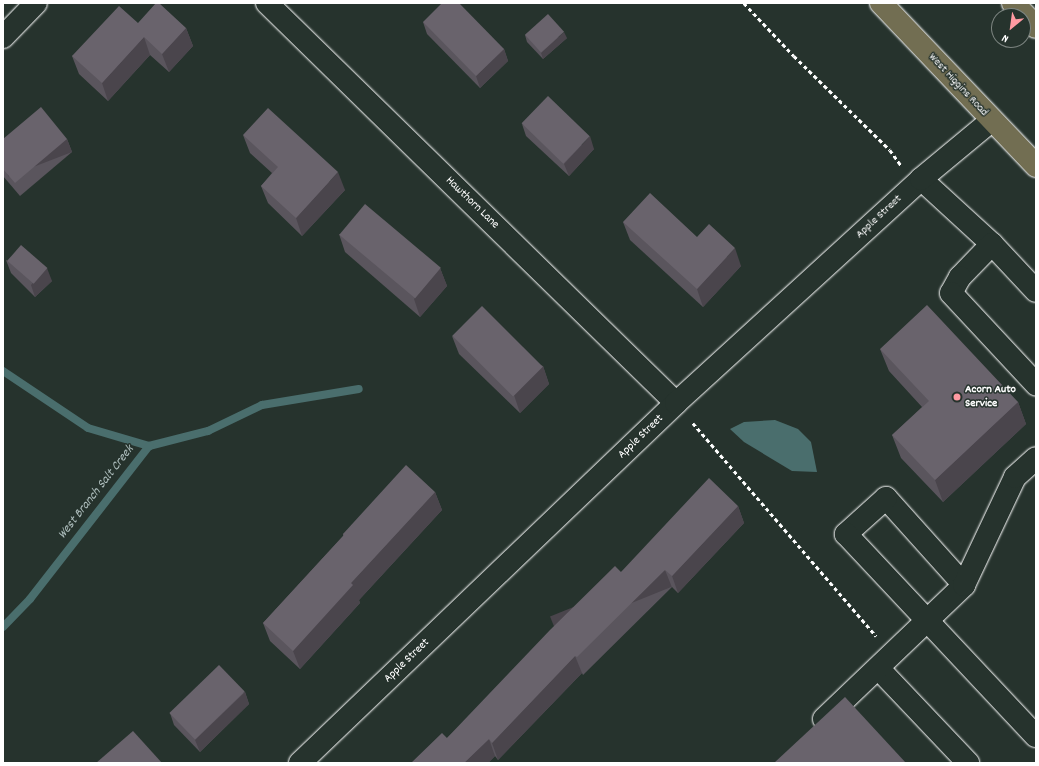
<!DOCTYPE html>
<html>
<head>
<meta charset="utf-8">
<style>
  body { margin:0 }
  #map { position:relative; width:1039px; height:766px; overflow:hidden; background:#26332d; font-family:Dekko,sans-serif }
  div>[style] { position:absolute }
  [style*='--x'] { left:calc(var(--x)*1px); top:calc(var(--y)*1px); width:calc(var(--w)*1px); rotate:calc(var(--a)*1deg) }
  .water>* { inset:0; background:#4a6e6d }
  .stream>* { height:8px; margin:-4px; padding:0 4px; transform-origin:4px; border-radius:4px; background:#4a6e6d }
  .path>* { height:2.5px; margin-top:-1.25px; transform-origin:0; background:repeating-linear-gradient(90deg,#fff 0 4px,transparent 0 7px) }
  .roads { filter:drop-shadow(0 0 1px #fff) drop-shadow(0 0 1px #fff) }
  .minor>* { height:22px; margin:-11px; padding:0 11px; transform-origin:11px; border-radius:11px; background:#26332d }
  .major>* { height:22px; margin:-11px; padding:0 11px; transform-origin:11px; border-radius:11px; background:#726e52 }
  .wall>* { inset:0; background:#5a555d }
  .shaded-wall>* { inset:0; background:#4a454c; transform-origin:0 0 }
  .building>* { inset:0; background:#69636c; transform-origin:0 0 }
  .dots>* { width:11px; height:11px; translate:-50% -50%; box-sizing:border-box; border:2px solid #26332d; border-radius:50% }
  span { translate:-50% -50%; white-space:nowrap; text-align:center; line-height:1.15; -webkit-text-stroke:3px #26332d; paint-order:stroke }
  .street-label { font-size:12px; color:#fff }
  .poi-label { font-size:12px; color:#fff; font-weight:700 }
  .left { translate:0 -50%; text-align:left }
  .water-label { font-size:13px; color:#aebebd; font-style:italic }
  .frame { position:absolute; inset:0; border:4px solid #fff; pointer-events:none }
  .north { position:absolute; left:991px; top:8px; width:40px; height:40px; box-sizing:border-box; background:#26332d; border:1px solid #7d8581; border-radius:50%; rotate:209deg; font-size:11px; font-weight:700; line-height:16px; text-align:center; color:#fff }
  .north::after { content:''; display:block; margin:auto; width:14px; height:18px; background:#ff9aa2; clip-path:polygon(50% 0,100% 100%,50% 72%,0 100%) }
</style>
</head>
<body>
<div id="map">
  <div class="water">
    <i style="clip-path:polygon(775px 420px,798px 429px,811px 442px,817px 472px,792px 471px,744px 442px,730px 429px,744px 422px)"></i>
  </div>
  <div class="stream">
    <i style="--x:3;--y:371;--w:102;--a:33.8"></i>
    <i style="--x:88;--y:428;--w:64;--a:16.4"></i>
    <i style="--x:149;--y:446;--w:61;--a:-14.3"></i>
    <i style="--x:208;--y:431;--w:60;--a:-25.7"></i>
    <i style="--x:262;--y:405;--w:98;--a:-9.4"></i>
    <i style="--x:3;--y:627;--w:39;--a:-46"></i>
    <i style="--x:30;--y:599;--w:194;--a:-52.1"></i>
  </div>
  <div class="path">
    <i style="--x:744;--y:3;--w:73;--a:46.7"></i>
    <i style="--x:794;--y:56;--w:134;--a:44.4"></i>
    <i style="--x:890;--y:150;--w:19;--a:54"></i>
    <i style="--x:693;--y:423;--w:281;--a:49.3"></i>
  </div>
  <div class="roads">
    <div class="minor">
      <i style="--x:267;--y:3;--w:572;--a:44.36"></i>
      <i style="--x:3;--y:37;--w:47;--a:-45.9"></i>
      <i style="--x:921;--y:179;--w:96;--a:42.5"></i>
      <i style="--x:992;--y:244;--w:64;--a:46.9"></i>
      <i style="--x:992;--y:244;--w:46;--a:134.1"></i>
      <i style="--x:960;--y:277;--w:18;--a:119"></i>
      <i style="--x:951;--y:293;--w:125;--a:47"></i>
      <i style="--x:964;--y:585;--w:117;--a:-131.9"></i>
      <i style="--x:886;--y:498;--w:54;--a:138"></i>
      <i style="--x:846;--y:534;--w:277;--a:46.8"></i>
      <i style="--x:878;--y:668;--w:131;--a:46.5"></i>
      <i style="--x:824;--y:719;--w:194;--a:-43.7"></i>
      <i style="--x:964;--y:585;--w:119;--a:-64.7"></i>
      <i style="--x:1015;--y:477;--w:28;--a:-42"></i>
      <i style="--x:300;--y:763;--w:521;--a:-43.75"></i>
      <i style="--x:676;--y:403;--w:332;--a:-42.4"></i>
      <i style="--x:921;--y:179;--w:92;--a:-39.7"></i>
    </div>
    <div class="major">
      <i style="--x:881;--y:3;--w:225;--a:46.4"></i>
      <i style="--x:1013;--y:3;--w:33;--a:46"></i>
    </div>
  </div>
  <div class="wall">
    <i style="clip-path:polygon(423px 22px,504px 49px,508px 61px,480px 88px,427px 34px)"></i>
    <i style="clip-path:polygon(138px 23px,186px 28px,193px 46px,169px 72px,150px 55px,108px 101px,79px 74px,72px 56px)"></i>
    <i style="clip-path:polygon(525px 35px,567px 38px,543px 59px,527px 42px)"></i>
    <i style="clip-path:polygon(522px 124px,594px 149px,569px 176px,526px 136px)"></i>
    <i style="clip-path:polygon(243px 135px,345px 190px,302px 236px,268px 203px,261px 186px,272px 173px,250px 153px)"></i>
    <i style="clip-path:polygon(3px 139px,67px 139px,72px 152px,20px 196px,3px 176px)"></i>
    <i style="clip-path:polygon(623px 222px,697px 237px,741px 266px,703px 307px,630px 240px)"></i>
    <i style="clip-path:polygon(339px 234px,440px 268px,447px 286px,420px 317px,345px 252px)"></i>
    <i style="clip-path:polygon(6px 260px,52px 281px,35px 297px,11px 273px)"></i>
    <i style="clip-path:polygon(452px 336px,543px 366px,549px 384px,520px 413px,459px 354px)"></i>
    <i style="clip-path:polygon(880px 349px,1018px 402px,1026px 424px,943px 502px,901px 458px,892px 435px,922px 407px,889px 371px)"></i>
    <i style="clip-path:polygon(435px 492px,442px 510px,359px 600px,360px 603px,300px 669px,270px 641px,263px 623px,343px 536px,343px 534px)"></i>
    <i style="clip-path:polygon(738px 506px,744px 523px,678px 593px,672px 587px,583px 675px,582px 673px,498px 760px,495px 756px,488px 763px,411px 763px,447px 738px,621px 572px)"></i>
    <i style="clip-path:polygon(245px 692px,249px 704px,200px 752px,174px 725px,170px 713px)"></i>
  </div>
  <div class="shaded-wall">
    <i style="clip-path:polygon(186px 28px,193px 46px,169px 72px,162px 54px)"></i>
    <i style="clip-path:polygon(564px 32px,567px 38px,543px 59px,541px 53px)"></i>
    <i style="clip-path:polygon(144px 37px,150px 55px,108px 101px,102px 83px)"></i>
    <i style="clip-path:polygon(504px 49px,508px 61px,480px 88px,476px 76px)"></i>
    <i style="clip-path:polygon(590px 136px,594px 149px,569px 176px,564px 164px)"></i>
    <i style="left:67px;top:139px;width:14px;height:68px;rotate:69deg"></i>
    <i style="clip-path:polygon(338px 172px,345px 190px,302px 236px,296px 218px)"></i>
    <i style="clip-path:polygon(735px 248px,741px 266px,703px 307px,697px 289px)"></i>
    <i style="clip-path:polygon(47px 268px,52px 281px,35px 297px,31px 285px)"></i>
    <i style="clip-path:polygon(440px 268px,447px 286px,420px 317px,414px 299px)"></i>
    <i style="clip-path:polygon(543px 366px,549px 384px,520px 413px,514px 395px)"></i>
    <i style="clip-path:polygon(1018px 402px,1026px 424px,943px 502px,935px 480px)"></i>
    <i style="clip-path:polygon(435px 492px,442px 510px,359px 600px,360px 603px,300px 669px,293px 651px,351px 583px)"></i>
    <i style="clip-path:polygon(738px 506px,744px 523px,678px 593px,672px 576px)"></i>
    <i style="left:665px;top:570px;width:18px;height:124px;rotate:68deg"></i>
    <i style="clip-path:polygon(575px 656px,582px 673px,498px 760px,492px 743px)"></i>
    <i style="clip-path:polygon(245px 692px,249px 704px,200px 752px,195px 740px)"></i>
    <i style="clip-path:polygon(489px 739px,495px 756px,488px 763px,464px 763px)"></i>
  </div>
  <div class="building">
    <i style="clip-path:polygon(156px 3px,159px 3px,186px 28px,162px 54px,144px 37px,102px 83px,72px 56px,119px 6px,138px 23px)"></i>
    <i style="clip-path:polygon(442px 3px,459px 3px,504px 49px,476px 76px,423px 22px)"></i>
    <i style="left:548px;top:14px;width:24px;height:31px;rotate:48deg"></i>
    <i style="left:548px;top:96px;width:58px;height:38px;rotate:44deg"></i>
    <i style="clip-path:polygon(41px 107px,67px 139px,15px 183px,3px 169px,3px 139px)"></i>
    <i style="clip-path:polygon(268px 108px,338px 172px,296px 218px,261px 186px,278px 167px,243px 135px)"></i>
    <i style="clip-path:polygon(650px 193px,697px 237px,709px 224px,735px 248px,697px 289px,623px 222px)"></i>
    <i style="left:365px;top:204px;width:99px;height:40px;rotate:40deg"></i>
    <i style="left:21px;top:245px;width:35px;height:21px;rotate:41deg"></i>
    <i style="clip-path:polygon(927px 305px,1018px 402px,935px 480px,892px 435px,929px 401px,880px 349px)"></i>
    <i style="left:482px;top:306px;width:86px;height:42px;rotate:45deg"></i>
    <i style="clip-path:polygon(406px 465px,435px 492px,351px 583px,353px 585px,293px 651px,263px 623px,344px 535px,343px 534px)"></i>
    <i style="clip-path:polygon(709px 478px,738px 506px,672px 576px,665px 570px,577px 657px,575px 656px,492px 743px,489px 739px,464px 763px,411px 763px,442px 733px,447px 738px,550px 630px,615px 566px,621px 572px)"></i>
    <i style="left:219px;top:665px;width:37px;height:69px;rotate:46deg"></i>
    <i style="clip-path:polygon(845px 697px,906px 763px,774px 763px)"></i>
    <i style="clip-path:polygon(133px 731px,162px 763px,96px 763px)"></i>
  </div>
  <div class="dots">
    <i style="left:957px;top:397px;background:#ff9aa2"></i>
  </div>
  <div class="street-label">
    <span style="left:958px;top:85px;rotate:47deg">West Higgins Road</span>
    <span style="left:472px;top:203px;rotate:44deg">Hawthorn Lane</span>
    <span style="left:879px;top:217px;rotate:-43deg">Apple Street</span>
    <span style="left:641px;top:437px;rotate:-44deg">Apple Street</span>
    <span style="left:407px;top:661px;rotate:-44deg">Apple Street</span>
  </div>
  <div class="poi-label">
    <span class="left" style="left:965px;top:397px">Acorn Auto<br>Service</span>
  </div>
  <div class="water-label">
    <span style="left:97px;top:493px;rotate:-52deg">West Branch Salt Creek</span>
  </div>
  <div class="frame"></div>
  <div class="north">N</div>
</div>
</body>
</html>
